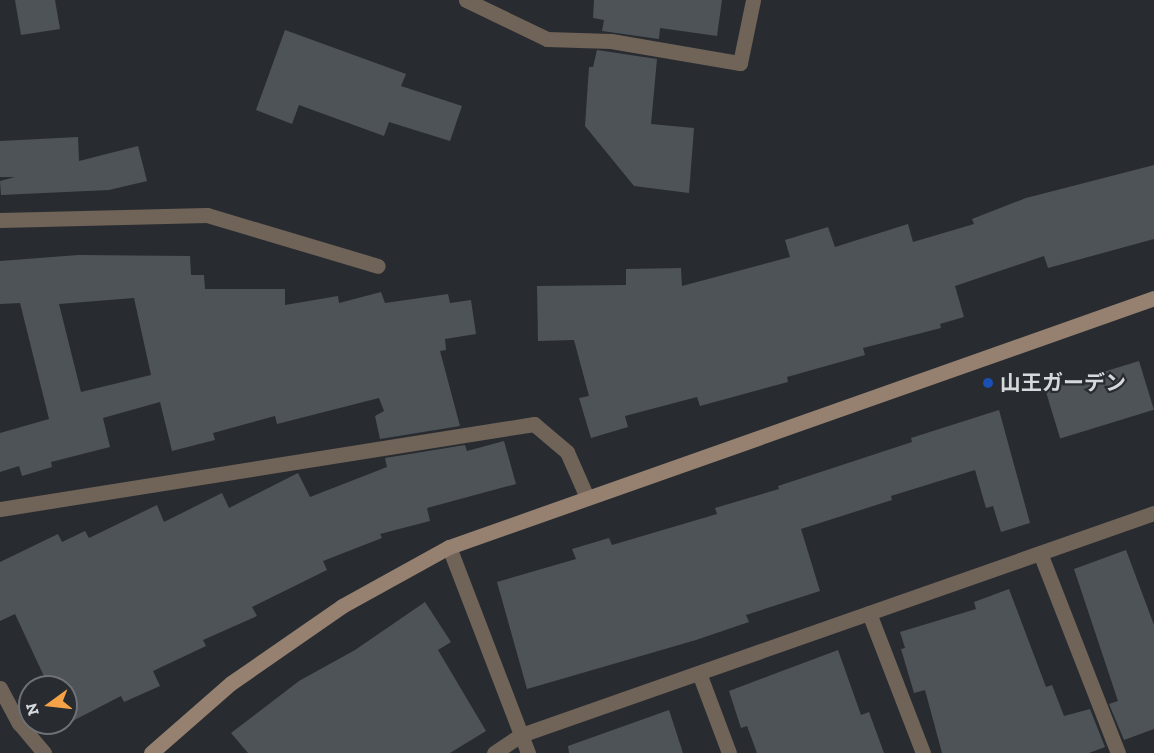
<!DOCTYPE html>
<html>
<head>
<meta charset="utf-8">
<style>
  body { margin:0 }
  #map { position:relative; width:1154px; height:753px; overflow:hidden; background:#282c31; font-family:"Zilla Slab","Noto Sans JP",serif }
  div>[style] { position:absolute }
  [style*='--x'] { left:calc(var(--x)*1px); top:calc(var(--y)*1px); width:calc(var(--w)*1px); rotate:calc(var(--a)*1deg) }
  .building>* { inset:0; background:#4e5358; transform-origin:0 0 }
  .street>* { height:15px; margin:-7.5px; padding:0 7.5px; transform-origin:7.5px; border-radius:7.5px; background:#706358 }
  .secondary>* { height:15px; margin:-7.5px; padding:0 7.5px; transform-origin:7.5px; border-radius:7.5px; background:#968170 }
  .dots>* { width:16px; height:16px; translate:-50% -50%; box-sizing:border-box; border:3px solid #282c31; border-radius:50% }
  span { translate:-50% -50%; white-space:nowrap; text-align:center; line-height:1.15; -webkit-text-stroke:4.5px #282c31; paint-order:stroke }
  .poi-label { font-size:21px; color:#d6d9dc; font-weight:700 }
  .left { translate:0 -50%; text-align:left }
  .north { position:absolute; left:18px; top:675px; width:60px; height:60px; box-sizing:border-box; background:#282c31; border:2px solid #6e7175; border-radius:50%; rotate:255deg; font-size:16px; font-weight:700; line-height:24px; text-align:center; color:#d6d9dc }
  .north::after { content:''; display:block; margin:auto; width:21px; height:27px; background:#f6a247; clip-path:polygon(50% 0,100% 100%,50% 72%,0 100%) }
</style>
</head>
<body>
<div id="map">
  <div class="building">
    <i style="clip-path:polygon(15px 0,55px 0,60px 29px,21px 35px)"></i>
    <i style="clip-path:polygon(594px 0,722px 0,717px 36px,660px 28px,659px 39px,602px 31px,604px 20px,593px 18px)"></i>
    <i style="clip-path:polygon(285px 30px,406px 74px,401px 86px,462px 106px,450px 141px,389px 122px,384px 136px,299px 105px,292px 124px,256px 110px)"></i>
    <i style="clip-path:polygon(597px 50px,657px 59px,651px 124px,694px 128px,689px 193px,634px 186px,585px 126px,589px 67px,593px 67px)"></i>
    <i style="clip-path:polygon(78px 137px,79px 161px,138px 146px,147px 181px,109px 190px,1px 195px,0 181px,15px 177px,0 177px,0 141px)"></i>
    <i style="clip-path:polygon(1154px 165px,1154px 239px,1048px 268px,1044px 256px,955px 286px,964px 317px,940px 324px,941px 328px,863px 348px,865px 355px,787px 377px,788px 382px,700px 406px,697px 397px,625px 416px,628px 427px,591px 438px,579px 398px,589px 396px,574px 340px,538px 341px,537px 286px,626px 285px,626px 269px,681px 268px,682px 286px,790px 257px,785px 240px,828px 227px,835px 247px,908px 224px,913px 242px,974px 224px,972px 219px,1026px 198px)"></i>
    <i style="clip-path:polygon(evenodd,78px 255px,190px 256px,191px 275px,204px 275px,205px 289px,285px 289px,285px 305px,338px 296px,339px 303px,381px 292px,385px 303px,448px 294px,450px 303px,471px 300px,476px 334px,445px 339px,446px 350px,440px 351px,460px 426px,380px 439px,375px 416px,384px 411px,379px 398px,277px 424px,275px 416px,213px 433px,215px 440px,172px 451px,160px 402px,103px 418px,110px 447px,51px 462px,52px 467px,22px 476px,19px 466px,0 472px,0 433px,49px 419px,20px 303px,0 304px,0 261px,78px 255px,134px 298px,151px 375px,81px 392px,59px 304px,134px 298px)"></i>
    <i style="left:1139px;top:361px;width:51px;height:98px;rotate:73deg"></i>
    <i style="clip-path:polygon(999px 410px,1030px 523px,1001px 532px,993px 506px,986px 508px,975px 470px,891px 496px,892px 500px,801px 529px,820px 591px,746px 615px,749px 622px,696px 640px,527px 689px,497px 582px,576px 559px,572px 549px,609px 538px,612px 545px,717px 514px,715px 508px,779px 489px,778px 486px,912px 442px,911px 438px)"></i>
    <i style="clip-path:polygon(504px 441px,516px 484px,427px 508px,430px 521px,380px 534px,382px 538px,323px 561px,327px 570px,252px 607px,257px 616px,203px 640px,206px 646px,153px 671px,160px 686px,124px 702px,121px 696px,61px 727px,59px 723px,66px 723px,66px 687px,49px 687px,15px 614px,0 621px,0 562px,58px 534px,62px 542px,85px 531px,89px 538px,157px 505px,164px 522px,222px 493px,229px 508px,298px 473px,310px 497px,387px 467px,385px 458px,465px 445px,467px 451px)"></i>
    <i style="clip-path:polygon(1126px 550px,1154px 625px,1154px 729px,1124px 740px,1109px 704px,1118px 701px,1074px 569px)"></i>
    <i style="clip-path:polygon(1009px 589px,1046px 687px,1052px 685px,1064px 716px,1090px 709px,1105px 747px,1089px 753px,942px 753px,925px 690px,914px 693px,901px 649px,905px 648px,900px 632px,976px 609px,974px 602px)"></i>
    <i style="clip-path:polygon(425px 602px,451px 642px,438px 650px,486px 731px,450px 753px,248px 753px,231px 733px,299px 681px,355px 650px)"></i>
    <i style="clip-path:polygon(838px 650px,861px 715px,869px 712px,884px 753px,757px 753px,747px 726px,741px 728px,729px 691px)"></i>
    <i style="clip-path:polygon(669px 710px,683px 753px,569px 753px,568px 746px)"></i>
  </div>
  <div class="street">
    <i style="--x:466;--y:0;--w:90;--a:25.7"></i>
    <i style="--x:547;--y:39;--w:64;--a:1.8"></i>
    <i style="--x:611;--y:41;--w:131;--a:9.7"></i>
    <i style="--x:740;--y:63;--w:64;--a:-78.3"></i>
    <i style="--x:0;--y:220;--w:207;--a:-1.4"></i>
    <i style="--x:207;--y:215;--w:178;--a:16.6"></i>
    <i style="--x:0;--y:509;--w:541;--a:-9.04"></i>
    <i style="--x:534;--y:424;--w:43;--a:40.3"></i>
    <i style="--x:567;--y:452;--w:47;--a:66.2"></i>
    <i style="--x:449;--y:547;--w:221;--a:69"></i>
    <i style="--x:1040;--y:553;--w:215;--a:68.7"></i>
    <i style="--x:869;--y:613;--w:150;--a:68.9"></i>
    <i style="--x:699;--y:673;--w:85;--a:69.4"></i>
    <i style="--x:0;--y:688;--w:40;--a:62"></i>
    <i style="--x:19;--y:723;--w:39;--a:50"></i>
    <i style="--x:494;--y:753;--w:32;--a:-34"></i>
    <i style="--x:521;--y:735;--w:671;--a:-19.33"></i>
  </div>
  <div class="secondary">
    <i style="--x:151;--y:753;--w:106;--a:-41.2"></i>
    <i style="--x:231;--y:683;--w:135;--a:-34.7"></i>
    <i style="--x:342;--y:606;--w:122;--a:-28.9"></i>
    <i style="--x:449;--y:547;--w:748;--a:-19.45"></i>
  </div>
  <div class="dots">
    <i style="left:988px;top:383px;background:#1a4fb4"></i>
  </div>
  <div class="poi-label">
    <span class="left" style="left:1000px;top:383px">山王ガーデン</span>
  </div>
  <div class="north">N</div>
</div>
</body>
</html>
